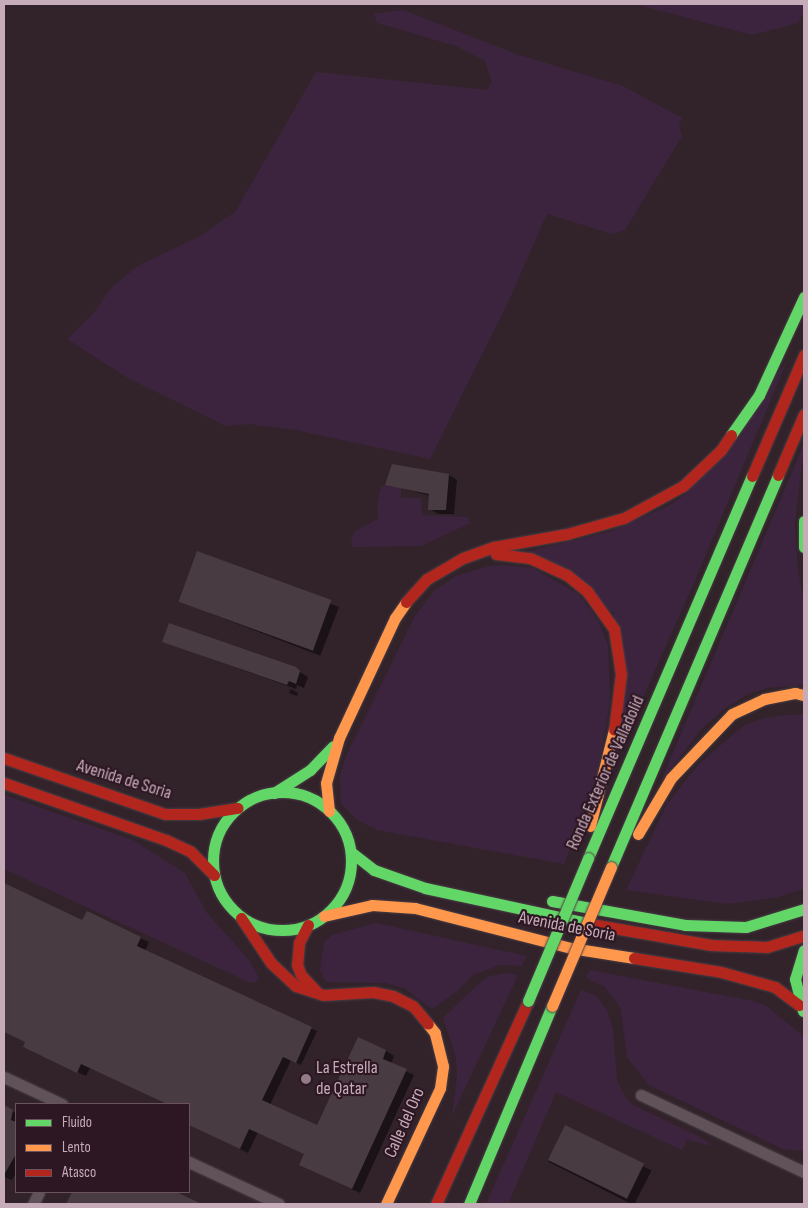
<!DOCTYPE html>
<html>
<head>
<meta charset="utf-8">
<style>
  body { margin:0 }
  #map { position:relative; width:808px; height:1208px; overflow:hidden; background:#32232b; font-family:"Sofia Sans Condensed",sans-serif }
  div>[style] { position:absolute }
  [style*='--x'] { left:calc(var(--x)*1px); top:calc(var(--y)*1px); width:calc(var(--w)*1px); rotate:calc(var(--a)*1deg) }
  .green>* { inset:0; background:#3c243e }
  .shadow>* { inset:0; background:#0007; transform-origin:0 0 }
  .building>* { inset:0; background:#493b42; transform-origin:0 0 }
  .roads { filter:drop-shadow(0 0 1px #493e44) drop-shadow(0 0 1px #493e44) }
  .street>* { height:11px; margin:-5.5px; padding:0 5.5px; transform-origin:5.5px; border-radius:5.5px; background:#61525a }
  .fast>* { height:11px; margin:-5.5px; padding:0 5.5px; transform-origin:5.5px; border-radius:5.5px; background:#63d668 }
  .fast>.ring { margin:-5.5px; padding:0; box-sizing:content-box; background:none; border:11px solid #63d668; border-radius:50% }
  .slow>* { height:11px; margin:-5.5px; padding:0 5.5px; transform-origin:5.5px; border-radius:5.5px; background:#ff974d }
  .jam>* { height:11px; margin:-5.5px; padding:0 5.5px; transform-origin:5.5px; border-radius:5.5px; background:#b3261e }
  .bridges { filter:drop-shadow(0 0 1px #4e3f47) drop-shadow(0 0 1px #4e3f47) }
  .fast-bridge>* { height:11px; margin:-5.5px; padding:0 5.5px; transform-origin:5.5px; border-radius:5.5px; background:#63d668 }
  .slow-bridge>* { height:11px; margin:-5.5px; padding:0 5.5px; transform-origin:5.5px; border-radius:5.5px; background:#ff974d }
  .dots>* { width:14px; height:14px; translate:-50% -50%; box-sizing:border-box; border:2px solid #2d1722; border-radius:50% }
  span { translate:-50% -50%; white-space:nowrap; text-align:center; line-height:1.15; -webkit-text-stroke:4.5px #2d1722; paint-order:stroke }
  .street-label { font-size:18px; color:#c6abb8 }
  .poi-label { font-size:18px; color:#c6abb8 }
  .left { translate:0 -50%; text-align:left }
  .frame { position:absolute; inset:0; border:5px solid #c6abb8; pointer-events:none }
  .legend { position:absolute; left:15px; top:1103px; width:175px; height:90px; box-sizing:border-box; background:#2d1722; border:1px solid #6a525e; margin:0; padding:6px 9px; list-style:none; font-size:15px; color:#c6abb8 }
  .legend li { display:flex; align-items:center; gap:10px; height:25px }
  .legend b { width:25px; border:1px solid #6a525e }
</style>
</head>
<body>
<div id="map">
  <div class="green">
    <i style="clip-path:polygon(635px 4px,804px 4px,804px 11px,798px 23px,752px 35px)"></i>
    <i style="clip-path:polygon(403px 10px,519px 55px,623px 86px,682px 118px,679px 124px,682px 136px,625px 230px,612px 234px,548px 214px,546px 216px,509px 300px,430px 459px,296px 430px,249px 424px,226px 426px,128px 378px,67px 339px,93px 314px,112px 287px,138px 266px,200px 236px,235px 212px,316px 72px,487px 90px,492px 82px,485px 61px,456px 46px,377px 23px,374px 14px)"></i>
    <i style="clip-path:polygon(787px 361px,694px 583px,615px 760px,614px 613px,525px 552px,609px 532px,670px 505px,687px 493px)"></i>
    <i style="clip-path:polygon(804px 444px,795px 525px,798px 571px,804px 603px,804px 685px,767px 688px,748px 694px,727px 707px,702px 728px,660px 783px)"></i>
    <i style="clip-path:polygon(385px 485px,401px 488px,401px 498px,421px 498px,422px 515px,467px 517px,470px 523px,421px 546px,352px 547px,351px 538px,355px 531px,378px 519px,377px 505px,381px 487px)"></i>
    <i style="clip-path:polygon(506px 565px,533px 568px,578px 594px,598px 620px,608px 645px,610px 703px,596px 780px,564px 864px,377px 830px,356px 819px,341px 803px,340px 775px,346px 756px,415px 616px,434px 591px,456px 576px,489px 566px)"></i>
    <i style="clip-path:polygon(786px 715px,804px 715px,804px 889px,778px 897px,727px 904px,626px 890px,667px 804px,698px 765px,743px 726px,761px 719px)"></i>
    <i style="clip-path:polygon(4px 795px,133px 840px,185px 873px,206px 912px,249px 960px,259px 978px,256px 981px,251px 983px,4px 869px)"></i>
    <i style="clip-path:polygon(376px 923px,526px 956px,522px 966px,500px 965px,473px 975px,460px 989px,432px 1009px,404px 988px,386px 983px,326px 982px,320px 970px,324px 942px,332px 935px)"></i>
    <i style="clip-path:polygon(590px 970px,753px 1001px,765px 1005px,795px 1029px,804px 1038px,804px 1151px,783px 1149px,649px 1085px,627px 1057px,621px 1009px,605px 987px,586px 978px)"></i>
    <i style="clip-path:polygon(506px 973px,518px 975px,452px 1116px,457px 1078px,456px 1056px,443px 1018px,476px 986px,488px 977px)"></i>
    <i style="clip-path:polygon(581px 990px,596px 996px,607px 1010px,613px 1029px,617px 1081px,626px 1098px,633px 1105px,700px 1137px,713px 1146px,687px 1140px,682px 1150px,556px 1092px,508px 1204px,486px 1204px)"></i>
  </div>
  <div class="shadow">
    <i style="clip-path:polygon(449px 475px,457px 480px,454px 514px,438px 514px,430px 509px,431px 496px,387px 484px)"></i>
    <i style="left:198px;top:553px;width:151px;height:52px;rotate:21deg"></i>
    <i style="clip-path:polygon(164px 642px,300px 672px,308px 677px,304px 688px,297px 685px,296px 689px)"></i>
    <i style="clip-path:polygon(291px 689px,298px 693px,297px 696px,289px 693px)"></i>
    <i style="clip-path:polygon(4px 884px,83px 921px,140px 938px,149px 942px,145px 951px,317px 1031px,301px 1065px,291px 1060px,270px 1105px,318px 1127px,386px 1051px,394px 1056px,391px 1064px,414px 1075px,360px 1193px,309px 1169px,305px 1154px,258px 1132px,248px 1153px,189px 1124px,189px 1104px,168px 1104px,90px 1068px,86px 1076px,33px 1052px,26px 1042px,4px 1032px)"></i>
    <i style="clip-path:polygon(4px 1107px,16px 1113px,16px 1173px,12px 1180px,4px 1177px)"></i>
    <i style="left:566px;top:1127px;width:96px;height:39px;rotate:27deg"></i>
    <i style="clip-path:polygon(74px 1192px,172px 1192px,199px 1204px,68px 1204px)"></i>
  </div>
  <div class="building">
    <i style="clip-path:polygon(392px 464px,449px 474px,446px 510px,428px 510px,429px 494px,385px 485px)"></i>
    <i style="left:197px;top:551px;width:143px;height:54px;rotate:20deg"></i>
    <i style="clip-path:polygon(169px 623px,296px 667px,300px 671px,296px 684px,289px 681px,287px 685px,162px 642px)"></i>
    <i style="clip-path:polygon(4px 883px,82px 920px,87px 911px,141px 937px,137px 946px,312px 1027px,296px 1063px,283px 1057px,262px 1100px,317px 1125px,358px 1037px,386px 1050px,383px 1059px,407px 1069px,352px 1189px,299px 1165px,304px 1154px,249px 1129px,240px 1149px,189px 1125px,189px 1104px,167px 1104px,81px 1064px,77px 1073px,23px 1047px,25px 1042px,4px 1032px)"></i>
    <i style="clip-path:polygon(4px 1105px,13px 1110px,11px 1120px,16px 1122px,16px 1154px,4px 1175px)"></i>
    <i style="left:565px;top:1125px;width:88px;height:39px;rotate:26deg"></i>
    <i style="clip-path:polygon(72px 1192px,176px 1192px,202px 1204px,66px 1204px)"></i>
  </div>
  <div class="roads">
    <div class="street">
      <i style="--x:4;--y:1077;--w:64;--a:25"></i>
      <i style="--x:641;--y:1095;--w:180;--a:25.3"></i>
      <i style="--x:189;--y:1162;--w:99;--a:25"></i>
      <i style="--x:33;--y:1204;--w:13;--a:-63"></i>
    </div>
    <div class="fast">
      <i style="--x:731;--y:435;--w:49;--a:-55"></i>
      <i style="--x:759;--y:395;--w:108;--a:-65.3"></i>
      <i style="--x:804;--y:521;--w:26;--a:90"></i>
      <i class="ring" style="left:213px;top:792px;width:127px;height:127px"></i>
      <i style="--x:274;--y:793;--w:43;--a:-32.6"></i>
      <i style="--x:310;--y:770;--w:33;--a:-46"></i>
      <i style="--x:351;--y:852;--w:29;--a:38"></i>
      <i style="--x:374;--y:870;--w:54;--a:19.4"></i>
      <i style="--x:425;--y:888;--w:170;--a:12.2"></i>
      <i style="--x:588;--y:858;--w:416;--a:-66.8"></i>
      <i style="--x:611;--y:867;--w:426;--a:-66.9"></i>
      <i style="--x:552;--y:901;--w:135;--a:10.2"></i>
      <i style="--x:685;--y:925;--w:61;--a:1.9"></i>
      <i style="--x:746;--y:927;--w:61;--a:-17.2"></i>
      <i style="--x:803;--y:1011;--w:33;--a:-104"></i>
      <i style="--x:795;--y:979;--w:30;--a:-73"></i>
      <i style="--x:469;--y:1204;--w:215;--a:-67.3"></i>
    </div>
    <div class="slow">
      <i style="--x:329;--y:811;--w:28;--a:-96"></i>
      <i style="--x:326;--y:783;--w:47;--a:-73.9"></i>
      <i style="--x:339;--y:738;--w:132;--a:-65"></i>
      <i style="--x:395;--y:618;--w:19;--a:-55"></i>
      <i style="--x:590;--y:826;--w:99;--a:-76"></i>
      <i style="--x:638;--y:834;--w:65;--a:-59.5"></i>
      <i style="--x:671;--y:778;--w:88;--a:-46.4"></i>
      <i style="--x:732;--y:714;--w:35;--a:-25"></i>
      <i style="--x:764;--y:699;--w:32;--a:-11"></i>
      <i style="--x:795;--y:693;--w:9;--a:13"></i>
      <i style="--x:324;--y:916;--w:49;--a:-12.9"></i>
      <i style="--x:372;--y:905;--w:43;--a:4"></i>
      <i style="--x:415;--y:908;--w:161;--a:14.4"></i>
      <i style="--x:571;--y:948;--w:64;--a:9"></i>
      <i style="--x:386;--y:1204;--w:128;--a:-65"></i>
      <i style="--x:440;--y:1088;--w:22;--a:-82"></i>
      <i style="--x:443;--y:1066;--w:34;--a:-104"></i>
      <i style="--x:435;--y:1033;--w:11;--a:-128"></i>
    </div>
    <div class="jam">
      <i style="--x:778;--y:475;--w:66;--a:-66.9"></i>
      <i style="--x:752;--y:476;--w:132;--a:-66.7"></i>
      <i style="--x:496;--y:554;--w:34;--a:7"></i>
      <i style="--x:530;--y:558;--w:41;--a:24.7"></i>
      <i style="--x:567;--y:575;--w:26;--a:39"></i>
      <i style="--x:587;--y:591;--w:47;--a:54.6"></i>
      <i style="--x:614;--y:629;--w:46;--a:81.2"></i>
      <i style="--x:621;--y:674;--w:56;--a:97.1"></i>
      <i style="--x:406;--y:602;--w:31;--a:-48"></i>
      <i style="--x:427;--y:579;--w:42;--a:-30.3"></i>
      <i style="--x:463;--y:558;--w:33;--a:-20"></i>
      <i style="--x:494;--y:547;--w:74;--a:-10.1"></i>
      <i style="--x:567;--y:534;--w:59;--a:-15.7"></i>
      <i style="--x:624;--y:518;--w:67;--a:-28.5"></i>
      <i style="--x:683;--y:486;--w:52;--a:-43.5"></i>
      <i style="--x:721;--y:450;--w:18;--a:-56"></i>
      <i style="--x:4;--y:758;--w:170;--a:19.2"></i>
      <i style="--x:165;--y:814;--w:34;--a:0"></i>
      <i style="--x:199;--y:814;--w:39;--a:-9"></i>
      <i style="--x:4;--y:783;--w:172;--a:19.4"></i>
      <i style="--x:166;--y:840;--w:26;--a:25"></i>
      <i style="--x:190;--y:851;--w:34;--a:45"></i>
      <i style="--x:241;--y:918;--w:54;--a:56.3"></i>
      <i style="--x:271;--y:963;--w:34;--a:43"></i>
      <i style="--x:296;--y:986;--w:28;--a:18"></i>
      <i style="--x:323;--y:995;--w:50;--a:-3.4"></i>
      <i style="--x:373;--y:992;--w:20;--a:11"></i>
      <i style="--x:393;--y:996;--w:22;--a:27"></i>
      <i style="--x:413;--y:1006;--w:23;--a:50"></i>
      <i style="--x:591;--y:924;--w:122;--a:9.9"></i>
      <i style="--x:711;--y:945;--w:56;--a:2"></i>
      <i style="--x:767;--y:947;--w:39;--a:-17"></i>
      <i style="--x:308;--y:925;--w:20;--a:117"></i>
      <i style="--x:299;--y:943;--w:22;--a:95"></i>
      <i style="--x:297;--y:965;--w:11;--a:68"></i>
      <i style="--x:301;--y:975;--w:22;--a:47"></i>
      <i style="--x:634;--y:958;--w:88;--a:9.1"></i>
      <i style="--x:721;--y:972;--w:56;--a:15.5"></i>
      <i style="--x:775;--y:987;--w:30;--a:37"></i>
      <i style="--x:436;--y:1204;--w:223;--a:-65.6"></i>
    </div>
  </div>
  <div class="bridges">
    <div class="fast-bridge">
      <i style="--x:528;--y:1001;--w:155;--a:-67.2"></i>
    </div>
    <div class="slow-bridge">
      <i style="--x:552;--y:1006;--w:151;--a:-67"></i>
    </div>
  </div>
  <div class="dots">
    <i style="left:306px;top:1079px;background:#927b87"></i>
  </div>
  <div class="street-label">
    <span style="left:606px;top:773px;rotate:-66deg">Ronda Exterior de Valladolid</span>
    <span style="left:124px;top:780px;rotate:17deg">Avenida de Soria</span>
    <span style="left:567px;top:927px;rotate:11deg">Avenida de Soria</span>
    <span style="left:405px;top:1123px;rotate:-66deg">Calle del Oro</span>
  </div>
  <div class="poi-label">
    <span class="left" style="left:316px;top:1079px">La Estrella<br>de Qatar</span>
  </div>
  <div class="frame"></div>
  <ul class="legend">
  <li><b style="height:6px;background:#63d668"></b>Fluido</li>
  <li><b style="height:6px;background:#ff974d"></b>Lento</li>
  <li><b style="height:6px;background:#b3261e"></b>Atasco</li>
  </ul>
</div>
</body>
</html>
